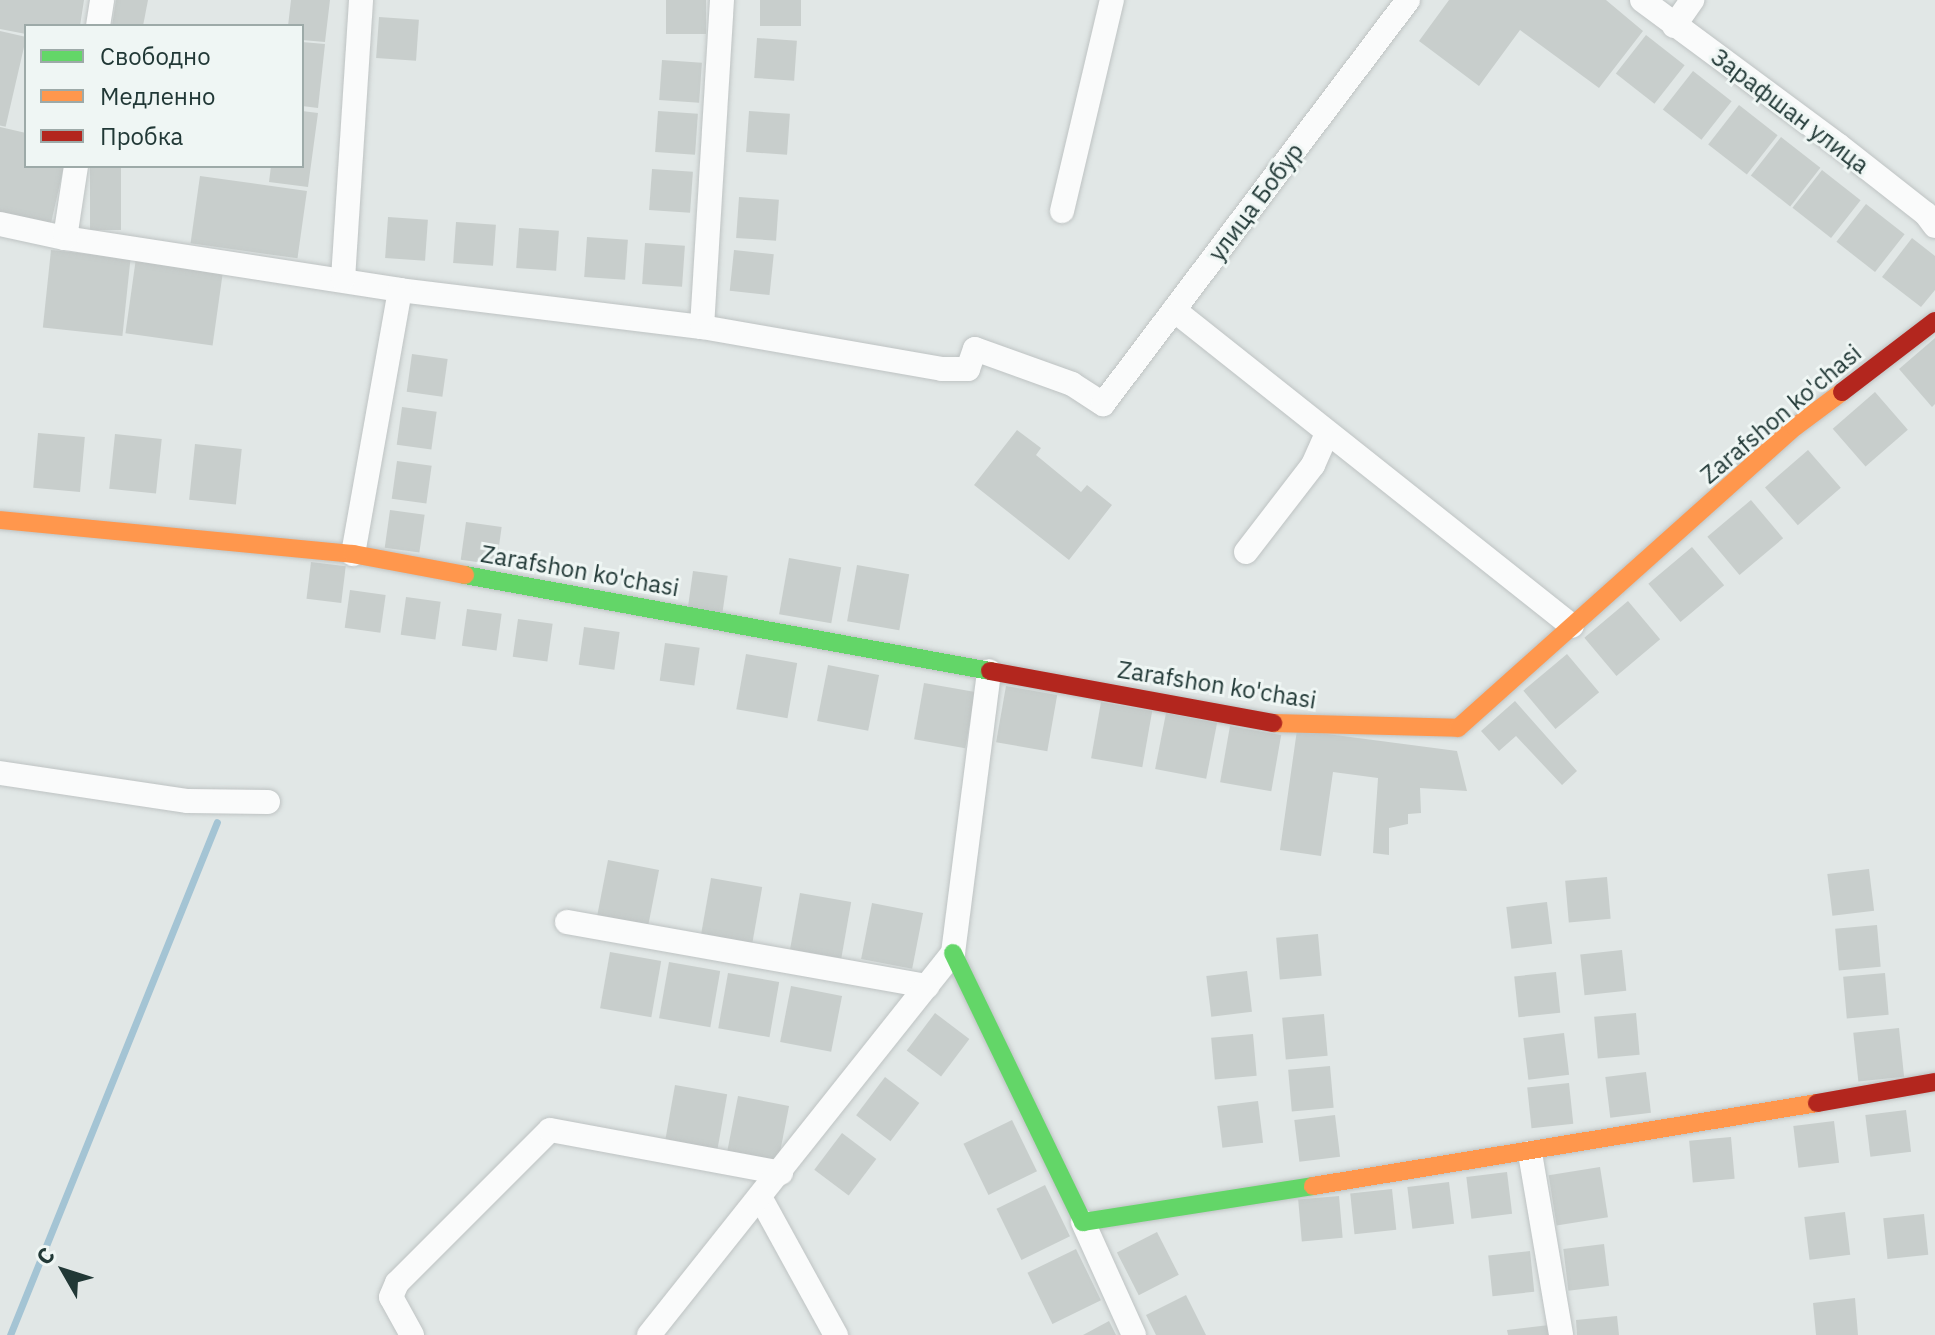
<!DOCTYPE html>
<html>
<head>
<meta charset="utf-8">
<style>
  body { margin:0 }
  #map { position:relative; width:1935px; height:1335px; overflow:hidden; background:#e1e7e6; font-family:"IBM Plex Sans",sans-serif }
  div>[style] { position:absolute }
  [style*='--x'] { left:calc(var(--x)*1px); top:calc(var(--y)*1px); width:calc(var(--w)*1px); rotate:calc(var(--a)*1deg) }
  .stream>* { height:7px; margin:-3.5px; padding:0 3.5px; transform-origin:3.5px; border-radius:3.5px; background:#a4c4d4 }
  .building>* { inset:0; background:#c8cecc; transform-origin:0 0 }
  .roads { filter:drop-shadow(0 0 2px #bec3c3) drop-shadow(0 0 2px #bec3c3) }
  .street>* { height:24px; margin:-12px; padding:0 12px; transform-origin:12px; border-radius:12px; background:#fafbfb }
  .fast>* { height:18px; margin:-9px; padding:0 9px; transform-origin:9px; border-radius:9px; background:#63d668 }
  .slow>* { height:18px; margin:-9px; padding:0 9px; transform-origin:9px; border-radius:9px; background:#ff974d }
  .jam>* { height:18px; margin:-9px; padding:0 9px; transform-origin:9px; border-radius:9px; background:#b3261e }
  span { translate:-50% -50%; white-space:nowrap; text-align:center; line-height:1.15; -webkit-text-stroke:6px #eff6f4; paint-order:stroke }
  .street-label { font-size:24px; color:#213836 }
  .legend { position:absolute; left:24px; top:24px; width:280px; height:144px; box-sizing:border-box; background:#eff6f4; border:2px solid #9daaa8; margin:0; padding:10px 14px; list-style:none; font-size:24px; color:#213836 }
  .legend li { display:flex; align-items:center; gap:16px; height:40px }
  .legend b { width:40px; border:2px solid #9daaa8 }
  .north { position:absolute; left:24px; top:1231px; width:80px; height:80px; -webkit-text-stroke:6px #eff6f4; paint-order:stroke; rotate:309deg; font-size:22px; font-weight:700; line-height:32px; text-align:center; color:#213836 }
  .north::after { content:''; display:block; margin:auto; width:28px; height:36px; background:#213836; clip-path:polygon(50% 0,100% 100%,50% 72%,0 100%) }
</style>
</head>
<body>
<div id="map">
  <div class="stream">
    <i style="--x:10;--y:1335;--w:553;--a:-68.03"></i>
  </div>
  <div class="building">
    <i style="clip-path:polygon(0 0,84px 0,80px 26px,26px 26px,26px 34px,0 29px)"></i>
    <i style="clip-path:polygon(116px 0,148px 0,143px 26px,112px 26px)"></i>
    <i style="clip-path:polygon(291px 0,330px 0,325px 42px,302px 40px,302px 26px,288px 26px)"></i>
    <i style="left:666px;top:0;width:40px;height:34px"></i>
    <i style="left:760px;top:0;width:41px;height:26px"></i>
    <i style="clip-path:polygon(1449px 0,1606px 0,1643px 31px,1599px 88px,1520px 30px,1479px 86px,1419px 41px)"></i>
    <i style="left:379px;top:17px;width:40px;height:41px;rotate:4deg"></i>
    <i style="left:0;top:31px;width:27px;height:92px;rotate:13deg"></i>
    <i style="left:1646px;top:35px;width:49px;height:49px;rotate:38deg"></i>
    <i style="left:757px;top:38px;width:40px;height:40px;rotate:4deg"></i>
    <i style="clip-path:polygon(302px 42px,325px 44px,318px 108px,302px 106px)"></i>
    <i style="left:662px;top:60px;width:40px;height:40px;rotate:4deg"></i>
    <i style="left:1693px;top:71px;width:49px;height:49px;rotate:38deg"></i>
    <i style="left:1739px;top:105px;width:49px;height:50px;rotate:38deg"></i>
    <i style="clip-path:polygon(302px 111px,318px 113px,308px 187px,269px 182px,271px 166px,302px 166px)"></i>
    <i style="left:658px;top:111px;width:40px;height:41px;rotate:4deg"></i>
    <i style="left:749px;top:111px;width:41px;height:41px;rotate:4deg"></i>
    <i style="clip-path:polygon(0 127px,26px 133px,26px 166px,64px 166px,49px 232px,0 221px)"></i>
    <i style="left:1781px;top:137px;width:50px;height:49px;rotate:38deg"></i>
    <i style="left:90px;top:166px;width:31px;height:64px"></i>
    <i style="left:652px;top:169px;width:41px;height:41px;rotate:4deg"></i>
    <i style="left:1822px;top:170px;width:49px;height:48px;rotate:38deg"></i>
    <i style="left:200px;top:176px;width:108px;height:68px;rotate:8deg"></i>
    <i style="left:739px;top:197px;width:40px;height:41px;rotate:4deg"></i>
    <i style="left:1866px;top:204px;width:49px;height:48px;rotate:38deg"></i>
    <i style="left:388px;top:217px;width:40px;height:41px;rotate:4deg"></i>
    <i style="left:456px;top:222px;width:40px;height:41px;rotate:4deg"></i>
    <i style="left:519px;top:228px;width:40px;height:40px;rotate:4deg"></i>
    <i style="left:587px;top:237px;width:41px;height:40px;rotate:4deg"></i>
    <i style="clip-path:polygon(1912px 238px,1935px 256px,1935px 290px,1921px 307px,1882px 277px)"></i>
    <i style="left:645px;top:243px;width:40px;height:41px;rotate:4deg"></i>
    <i style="left:51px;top:250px;width:80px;height:78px;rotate:6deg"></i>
    <i style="left:734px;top:250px;width:40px;height:41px;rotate:6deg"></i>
    <i style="left:136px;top:258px;width:88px;height:76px;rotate:8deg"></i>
    <i style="clip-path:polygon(1935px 338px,1935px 404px,1932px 407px,1899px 369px)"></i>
    <i style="left:412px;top:354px;width:36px;height:38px;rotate:8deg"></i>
    <i style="left:1875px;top:392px;width:50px;height:56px;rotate:49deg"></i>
    <i style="left:402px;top:407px;width:35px;height:38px;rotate:8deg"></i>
    <i style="clip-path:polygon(1017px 430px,1041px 448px,1036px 455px,1081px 492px,1087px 485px,1112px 505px,1069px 560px,974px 485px)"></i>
    <i style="left:38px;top:433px;width:47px;height:55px;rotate:5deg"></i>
    <i style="left:115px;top:434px;width:47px;height:55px;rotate:6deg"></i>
    <i style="left:195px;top:444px;width:47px;height:56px;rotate:6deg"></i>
    <i style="left:1808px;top:450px;width:50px;height:57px;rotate:49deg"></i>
    <i style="left:397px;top:461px;width:35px;height:38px;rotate:8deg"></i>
    <i style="left:1751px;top:500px;width:50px;height:57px;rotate:50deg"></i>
    <i style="left:390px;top:510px;width:35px;height:38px;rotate:8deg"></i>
    <i style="left:466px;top:522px;width:36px;height:38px;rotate:8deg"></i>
    <i style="left:1692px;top:547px;width:50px;height:57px;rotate:50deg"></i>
    <i style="left:789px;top:558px;width:53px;height:57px;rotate:10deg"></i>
    <i style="left:311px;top:562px;width:35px;height:37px;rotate:7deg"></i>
    <i style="left:857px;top:565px;width:53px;height:57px;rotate:10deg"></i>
    <i style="left:693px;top:571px;width:35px;height:38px;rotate:8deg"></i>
    <i style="left:350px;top:590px;width:36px;height:38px;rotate:8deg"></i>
    <i style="left:406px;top:597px;width:35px;height:38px;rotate:8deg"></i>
    <i style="left:1628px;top:601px;width:50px;height:57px;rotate:50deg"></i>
    <i style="left:467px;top:609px;width:35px;height:37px;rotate:8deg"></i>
    <i style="left:518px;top:619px;width:35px;height:38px;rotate:8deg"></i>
    <i style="left:584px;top:627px;width:36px;height:38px;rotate:8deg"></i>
    <i style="left:665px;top:643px;width:35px;height:38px;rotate:8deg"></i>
    <i style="left:746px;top:654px;width:52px;height:56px;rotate:10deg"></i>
    <i style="left:1567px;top:654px;width:50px;height:57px;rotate:50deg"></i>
    <i style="left:828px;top:665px;width:52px;height:57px;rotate:11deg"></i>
    <i style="left:924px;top:683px;width:52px;height:57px;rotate:10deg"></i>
    <i style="left:1006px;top:686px;width:52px;height:57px;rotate:10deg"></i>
    <i style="clip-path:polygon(1515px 701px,1577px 771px,1562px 785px,1516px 736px,1499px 751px,1481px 731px)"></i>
    <i style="left:1101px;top:702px;width:52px;height:57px;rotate:10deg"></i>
    <i style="left:1166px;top:713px;width:52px;height:57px;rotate:11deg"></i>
    <i style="left:1230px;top:726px;width:52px;height:57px;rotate:10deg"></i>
    <i style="clip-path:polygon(1297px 730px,1457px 751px,1467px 791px,1420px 788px,1421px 813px,1408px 814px,1408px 824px,1389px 828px,1389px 855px,1373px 853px,1378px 778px,1333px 772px,1321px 856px,1280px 850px)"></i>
    <i style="left:608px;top:860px;width:52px;height:57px;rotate:11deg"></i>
    <i style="left:1869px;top:869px;width:42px;height:42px;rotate:83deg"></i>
    <i style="left:1607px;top:877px;width:42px;height:42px;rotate:85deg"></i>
    <i style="left:711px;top:878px;width:52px;height:57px;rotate:10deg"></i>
    <i style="left:800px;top:893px;width:52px;height:57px;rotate:10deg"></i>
    <i style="left:1547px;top:902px;width:42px;height:41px;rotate:83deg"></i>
    <i style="left:872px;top:903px;width:52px;height:57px;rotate:11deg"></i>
    <i style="left:1877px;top:925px;width:42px;height:42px;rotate:85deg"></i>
    <i style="left:1318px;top:934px;width:42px;height:42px;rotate:85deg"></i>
    <i style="left:1622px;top:950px;width:41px;height:42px;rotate:84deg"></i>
    <i style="left:610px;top:952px;width:52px;height:57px;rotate:10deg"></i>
    <i style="left:669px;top:962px;width:52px;height:57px;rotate:10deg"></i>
    <i style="left:1247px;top:971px;width:41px;height:41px;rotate:83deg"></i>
    <i style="left:1556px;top:972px;width:41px;height:42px;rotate:84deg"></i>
    <i style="left:728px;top:973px;width:52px;height:56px;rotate:10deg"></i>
    <i style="left:1885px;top:973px;width:42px;height:42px;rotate:85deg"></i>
    <i style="left:791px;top:986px;width:52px;height:57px;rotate:11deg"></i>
    <i style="left:935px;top:1013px;width:43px;height:47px;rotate:37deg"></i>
    <i style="left:1636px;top:1013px;width:42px;height:42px;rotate:85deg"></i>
    <i style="left:1324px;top:1014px;width:42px;height:42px;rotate:85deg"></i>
    <i style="left:1899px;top:1028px;width:49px;height:46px;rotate:84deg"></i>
    <i style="left:1564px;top:1033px;width:42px;height:41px;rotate:83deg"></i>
    <i style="left:1253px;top:1034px;width:42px;height:42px;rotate:85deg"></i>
    <i style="left:1330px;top:1066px;width:42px;height:42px;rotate:85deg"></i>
    <i style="left:1646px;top:1072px;width:41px;height:41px;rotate:83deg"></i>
    <i style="left:885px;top:1077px;width:43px;height:48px;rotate:37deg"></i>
    <i style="left:1569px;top:1083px;width:41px;height:42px;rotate:84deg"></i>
    <i style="left:675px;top:1085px;width:53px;height:57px;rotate:10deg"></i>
    <i style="left:738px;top:1096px;width:52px;height:57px;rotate:11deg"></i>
    <i style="left:1258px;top:1101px;width:42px;height:41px;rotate:83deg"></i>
    <i style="left:1906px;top:1110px;width:42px;height:41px;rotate:83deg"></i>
    <i style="left:1335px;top:1115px;width:42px;height:41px;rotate:83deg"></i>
    <i style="left:1012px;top:1120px;width:57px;height:54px;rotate:64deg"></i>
    <i style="left:1834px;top:1121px;width:42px;height:41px;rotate:83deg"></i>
    <i style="left:842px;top:1133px;width:43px;height:46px;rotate:37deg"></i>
    <i style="left:1731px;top:1137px;width:42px;height:42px;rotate:85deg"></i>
    <i style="left:1600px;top:1167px;width:51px;height:52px;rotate:81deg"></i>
    <i style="left:1507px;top:1172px;width:42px;height:41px;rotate:83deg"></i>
    <i style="left:1449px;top:1182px;width:42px;height:42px;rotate:83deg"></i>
    <i style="left:1045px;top:1185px;width:57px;height:54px;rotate:64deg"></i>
    <i style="left:1392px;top:1189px;width:41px;height:42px;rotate:84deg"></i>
    <i style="left:1339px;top:1196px;width:42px;height:41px;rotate:85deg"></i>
    <i style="left:1845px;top:1212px;width:43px;height:41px;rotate:83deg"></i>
    <i style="left:1924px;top:1214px;width:41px;height:41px;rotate:84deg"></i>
    <i style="left:1157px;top:1232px;width:48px;height:45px;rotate:63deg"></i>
    <i style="left:1604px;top:1244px;width:42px;height:41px;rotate:83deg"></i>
    <i style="left:1076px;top:1249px;width:57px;height:54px;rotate:64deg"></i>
    <i style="left:1530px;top:1251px;width:41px;height:42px;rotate:84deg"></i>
    <i style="clip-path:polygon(1186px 1295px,1206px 1335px,1156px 1335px,1146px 1315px)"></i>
    <i style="clip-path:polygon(1855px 1298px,1858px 1335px,1816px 1335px,1813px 1303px)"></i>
    <i style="clip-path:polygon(1617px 1316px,1619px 1335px,1577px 1335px,1576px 1320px)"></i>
    <i style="clip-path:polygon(1109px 1321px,1116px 1335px,1083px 1335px)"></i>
    <i style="clip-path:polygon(1549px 1325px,1550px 1335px,1508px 1335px,1507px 1330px)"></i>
  </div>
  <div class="roads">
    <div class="street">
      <i style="--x:1642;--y:0;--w:244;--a:36.5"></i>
      <i style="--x:1838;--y:145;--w:112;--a:38.1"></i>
      <i style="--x:1926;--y:214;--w:15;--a:53"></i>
      <i style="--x:98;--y:26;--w:26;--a:-81"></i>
      <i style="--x:1674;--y:26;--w:32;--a:-55"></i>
      <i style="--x:1062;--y:211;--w:217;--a:-76.7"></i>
      <i style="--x:0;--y:224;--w:66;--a:12.2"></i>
      <i style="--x:65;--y:238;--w:339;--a:8.8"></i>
      <i style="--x:400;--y:290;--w:304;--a:7"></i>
      <i style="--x:702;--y:327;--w:244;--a:9.9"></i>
      <i style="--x:942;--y:369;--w:26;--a:0"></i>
      <i style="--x:968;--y:369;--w:21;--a:-71"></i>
      <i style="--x:975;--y:349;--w:103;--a:19.8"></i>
      <i style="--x:1072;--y:384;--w:37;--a:33"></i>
      <i style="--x:1103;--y:404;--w:506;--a:-52.95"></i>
      <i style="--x:65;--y:238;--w:73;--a:-81.3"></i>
      <i style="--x:343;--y:279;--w:280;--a:-86.3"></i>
      <i style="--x:1174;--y:310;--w:508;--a:38.45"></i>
      <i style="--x:702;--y:327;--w:328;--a:-86.5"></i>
      <i style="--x:1246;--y:552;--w:110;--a:-52.4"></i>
      <i style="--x:1313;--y:465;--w:34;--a:-66"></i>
      <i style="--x:353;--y:554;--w:268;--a:-79.9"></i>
      <i style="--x:0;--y:773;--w:190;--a:8.5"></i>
      <i style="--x:188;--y:801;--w:80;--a:0.7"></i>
      <i style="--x:567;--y:922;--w:366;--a:10.1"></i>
      <i style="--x:1530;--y:1153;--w:185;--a:80.3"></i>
      <i style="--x:760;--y:1197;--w:158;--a:61.2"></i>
      <i style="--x:1083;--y:1222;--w:124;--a:65.7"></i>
      <i style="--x:412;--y:1335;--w:43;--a:-118.9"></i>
      <i style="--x:391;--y:1297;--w:15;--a:-67"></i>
      <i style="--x:397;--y:1283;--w:216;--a:-45"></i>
      <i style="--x:550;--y:1130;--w:235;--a:10.5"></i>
      <i style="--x:649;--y:1335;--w:488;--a:-51.5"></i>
      <i style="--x:953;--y:953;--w:284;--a:-82.7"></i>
    </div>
    <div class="fast">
      <i style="--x:465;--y:575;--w:534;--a:10.36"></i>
      <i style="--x:953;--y:953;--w:299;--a:64.2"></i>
      <i style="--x:1083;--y:1222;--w:233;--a:-8.9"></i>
    </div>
    <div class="slow">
      <i style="--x:0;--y:520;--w:355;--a:5.5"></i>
      <i style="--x:353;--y:554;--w:114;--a:10.6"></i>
      <i style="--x:1273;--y:723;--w:185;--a:1.5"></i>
      <i style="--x:1458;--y:728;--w:452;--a:-41.8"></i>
      <i style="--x:1795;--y:427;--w:59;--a:-36.7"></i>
      <i style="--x:1313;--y:1186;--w:511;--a:-9.35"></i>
    </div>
    <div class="jam">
      <i style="--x:1842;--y:392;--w:117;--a:-37.4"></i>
      <i style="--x:990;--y:671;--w:288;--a:10.4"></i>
      <i style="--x:1817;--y:1103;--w:120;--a:-10.1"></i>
    </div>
  </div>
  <div class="street-label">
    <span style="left:1790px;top:111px;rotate:37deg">Зарафшан улица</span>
    <span style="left:1256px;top:202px;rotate:-53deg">улица Бобур</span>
    <span style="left:1781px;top:414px;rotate:-40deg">Zarafshon ko'chasi</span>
    <span style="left:580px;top:571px;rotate:10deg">Zarafshon ko'chasi</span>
    <span style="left:1217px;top:685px;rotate:9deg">Zarafshon ko'chasi</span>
  </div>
  <ul class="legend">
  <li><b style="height:10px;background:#63d668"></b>Свободно</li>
  <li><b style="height:10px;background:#ff974d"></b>Медленно</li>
  <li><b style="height:10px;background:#b3261e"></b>Пробка</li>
  </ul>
  <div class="north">С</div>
</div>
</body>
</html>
